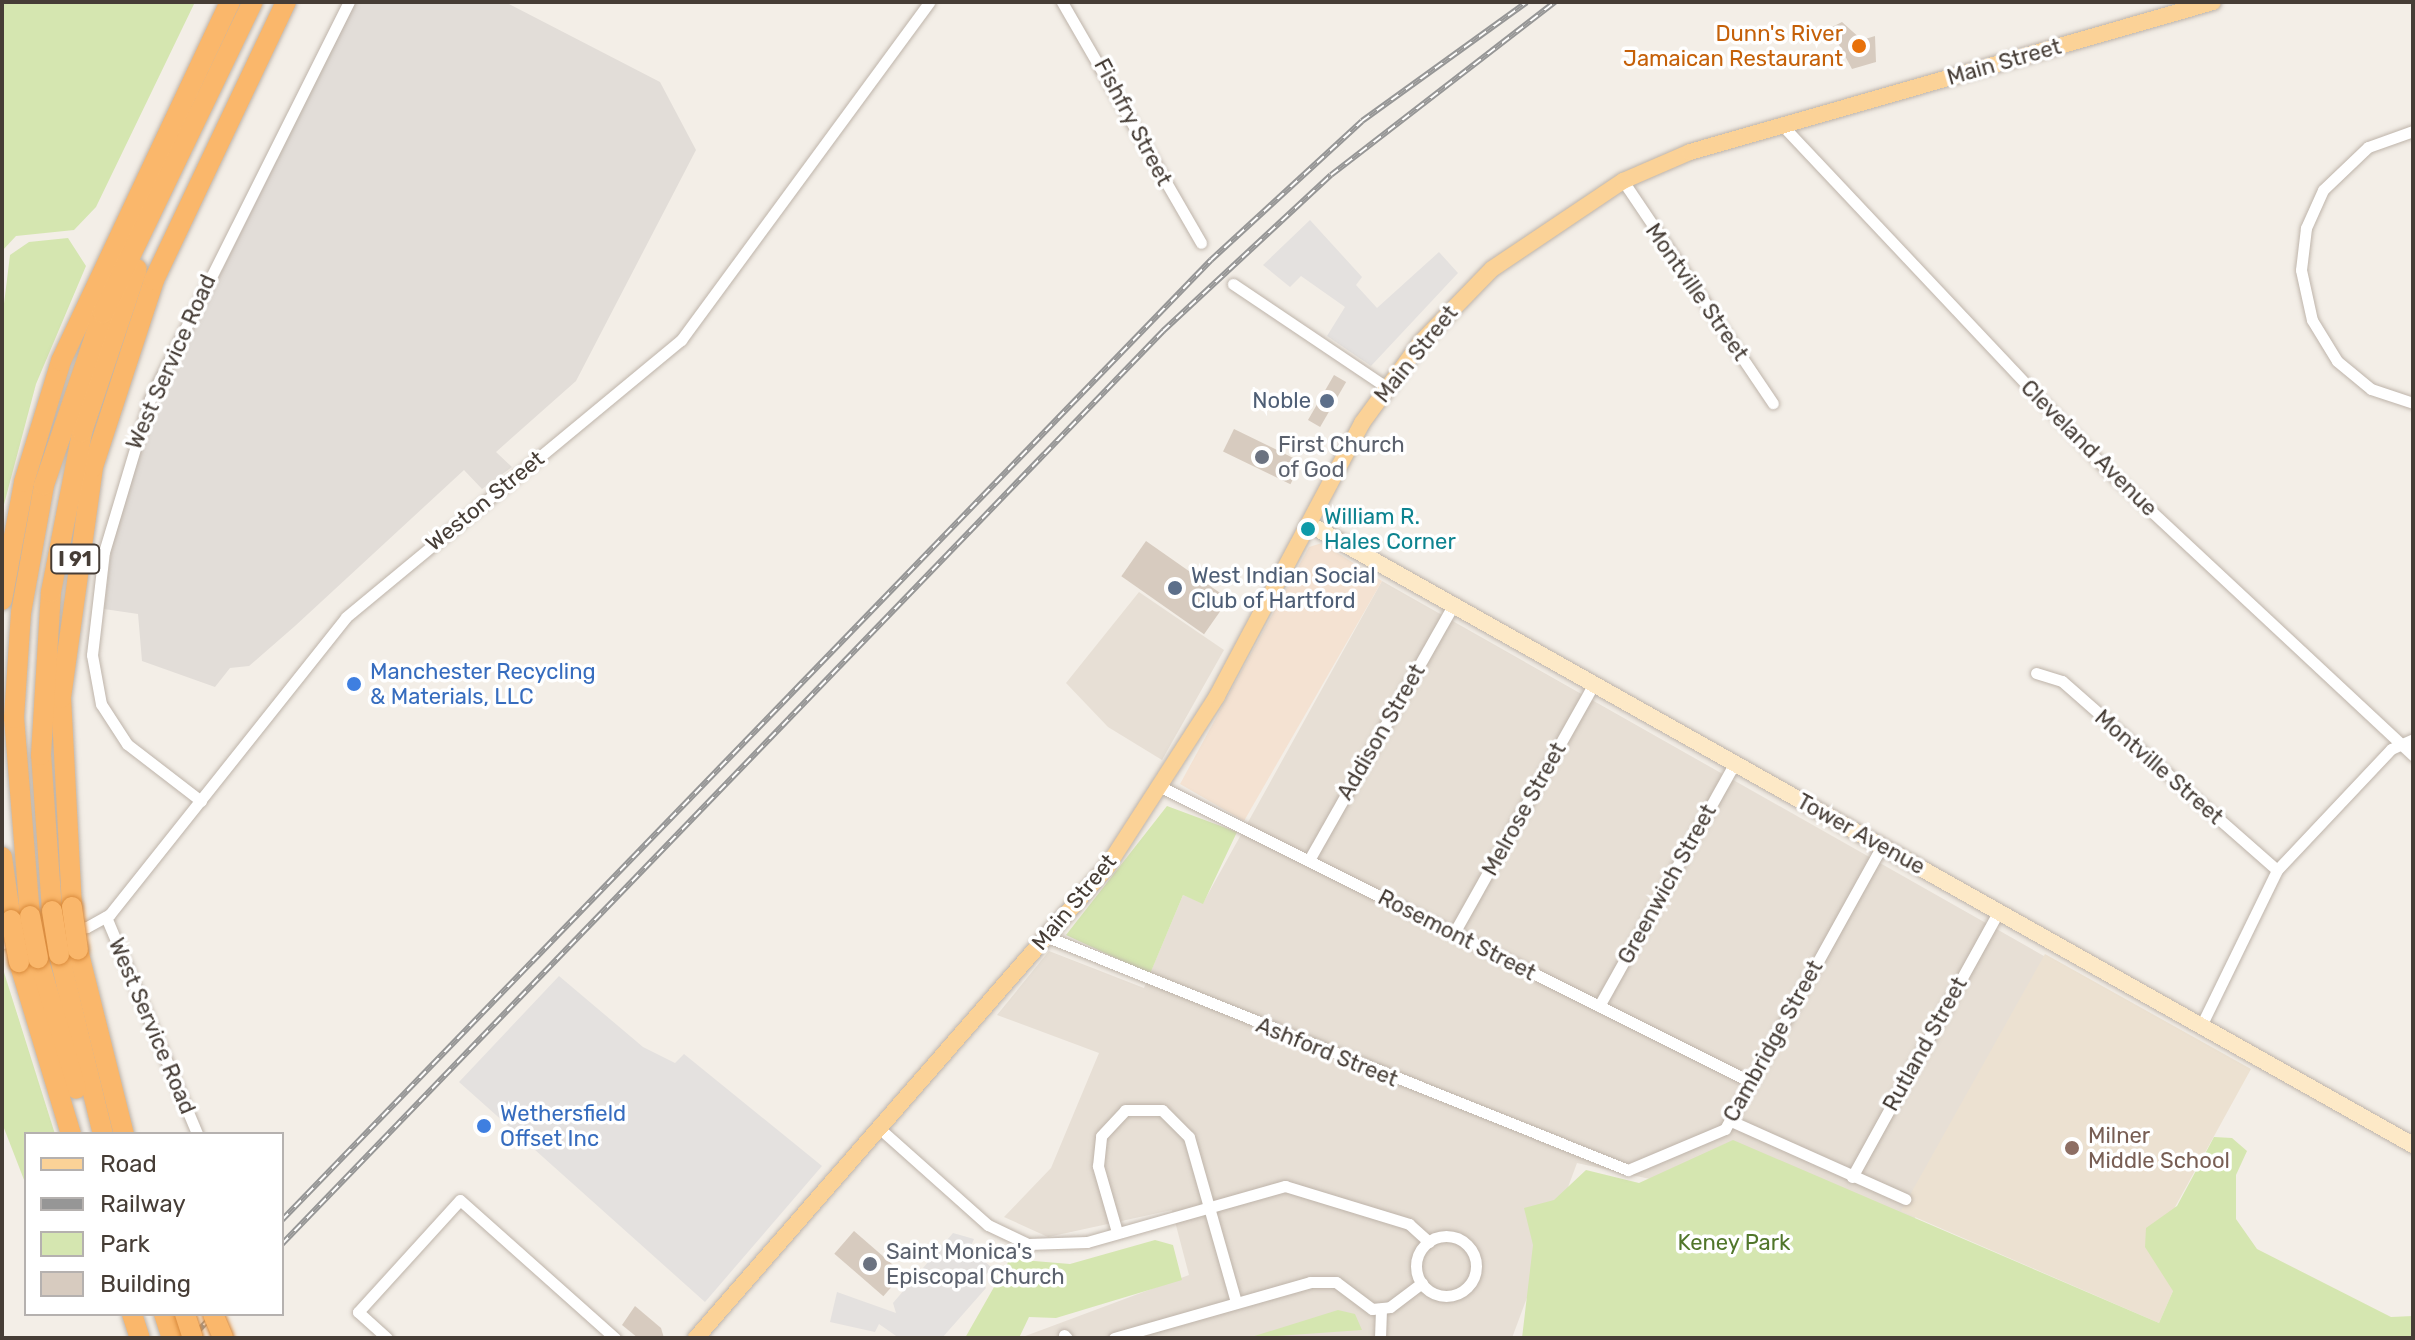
<!DOCTYPE html>
<html>
<head>
<meta charset="utf-8">
<style>
  body { margin:0 }
  #map { position:relative; width:2415px; height:1340px; overflow:hidden; background:#f3eee7; font-family:Rubik,sans-serif }
  div>[style] { position:absolute }
  [style*='--x'] { left:calc(var(--x)*1px); top:calc(var(--y)*1px); width:calc(var(--w)*1px); rotate:calc(var(--a)*1deg) }
  .residential>* { inset:0; background:#e7dfd5 }
  .commercial>* { inset:0; background:#f4e2d2 }
  .industrial>* { inset:0; background:#e2ddd8 }
  .education>* { inset:0; background:#ece1d1 }
  .green>* { inset:0; background:#d5e6b0 }
  .parking>* { inset:0; background:#e4e1df }
  .building>* { inset:0; background:#d7cbbf; transform-origin:0 0 }
  .roads { filter:drop-shadow(0 0 2px #beb4aa) drop-shadow(0 0 2px #beb4aa) }
  .street>* { height:11px; margin:-5.5px; padding:0 5.5px; transform-origin:5.5px; border-radius:5.5px; background:#fff }
  .street>.ring { margin:-5.5px; padding:0; box-sizing:content-box; background:none; border:11px solid #fff; border-radius:50% }
  .secondary>* { height:16px; margin:-8px; padding:0 8px; transform-origin:8px; border-radius:8px; background:#fde9c7 }
  .primary>* { height:16px; margin:-8px; padding:0 8px; transform-origin:8px; border-radius:8px; background:#fbd297 }
  .highway>* { height:20px; margin:-10px; padding:0 10px; transform-origin:10px; border-radius:10px; background:#fab76b }
  .rail>* { height:6px; margin-top:-3px; transform-origin:0; background:repeating-linear-gradient(90deg,#fff 0 9px,#969696 0 18px); box-sizing:border-box; border-block:2px solid #969696 }
  .bridges { filter:drop-shadow(0 0 2px #d98a3b) drop-shadow(0 0 2px #d98a3b) }
  .highway-bridge>* { height:20px; margin:-10px; padding:0 10px; transform-origin:10px; border-radius:10px; background:#fab76b }
  .dots>* { width:22px; height:22px; translate:-50% -50%; box-sizing:border-box; border:4px solid #fff; border-radius:50% }
  span { translate:-50% -50%; white-space:nowrap; text-align:center; line-height:1.15; -webkit-text-stroke:7px #fff; paint-order:stroke }
  .shield-label span { padding:2px 6px; background:#fff; border:2px solid; border-radius:6px; -webkit-text-stroke-width:0 }
  .shield-label { font-size:20px; color:#463d36; font-weight:700 }
  .food-label { font-size:22px; color:#c56008 }
  .right { translate:-100% -50%; text-align:right }
  .street-label { font-size:22px; color:#463d36 }
  .service-label { font-size:22px; color:#4e5e75 }
  .left { translate:0 -50%; text-align:left }
  .worship-label { font-size:22px; color:#5b616d }
  .culture-label { font-size:22px; color:#0d838f }
  .shop-label { font-size:22px; color:#366cbe }
  .education-label { font-size:22px; color:#785e54 }
  .park-label { font-size:22px; color:#51762b }
  .frame { position:absolute; inset:0; border:4px solid #463d36; pointer-events:none }
  .legend { position:absolute; left:24px; top:1132px; width:260px; height:184px; box-sizing:border-box; background:#fff; border:2px solid #b5b1af; margin:0; padding:10px 14px; list-style:none; font-size:24px; color:#463d36 }
  .legend li { display:flex; align-items:center; gap:16px; height:40px }
  .legend b { width:40px; border:2px solid #b5b1af }
</style>
</head>
<body>
<div id="map">
  <div class="residential">
    <i style="clip-path:polygon(1382px 581px,2051px 960px,1906px 1235px,1577px 1163px,1512px 1338px,1020px 1338px,1189px 1275px,1172px 1210px,1048px 1237px,1004px 1217px,1051px 1168px,1099px 1053px,997px 1015px,1049px 951px,1144px 988px,1183px 895px,1203px 903px)"></i>
    <i style="clip-path:polygon(1139px 592px,1224px 650px,1162px 760px,1108px 727px,1066px 683px)"></i>
  </div>
  <div class="commercial">
    <i style="clip-path:polygon(1322px 543px,1382px 581px,1244px 821px,1180px 784px,1309px 547px)"></i>
  </div>
  <div class="industrial">
    <i style="clip-path:polygon(355px 2px,505px 2px,660px 82px,696px 150px,576px 381px,496px 452px,512px 467px,482px 489px,464px 470px,295px 626px,249px 666px,230px 668px,215px 687px,142px 661px,138px 614px,104px 609px,112px 544px,147px 422px)"></i>
  </div>
  <div class="education">
    <i style="clip-path:polygon(2045px 954px,2251px 1069px,2175px 1207px,2203px 1222px,2159px 1323px,1901px 1211px)"></i>
  </div>
  <div class="green">
    <i style="clip-path:polygon(2px 2px,195px 2px,96px 207px,74px 230px,16px 236px,2px 251px)"></i>
    <i style="clip-path:polygon(68px 238px,86px 266px,36px 384px,2px 512px,2px 320px,10px 255px,29px 242px)"></i>
    <i style="clip-path:polygon(1167px 806px,1237px 832px,1203px 904px,1183px 895px,1150px 974px,1066px 935px)"></i>
    <i style="clip-path:polygon(2px 966px,55px 1134px,26px 1134px,26px 1185px,2px 1123px)"></i>
    <i style="clip-path:polygon(2214px 1137px,2232px 1138px,2247px 1151px,2236px 1175px,2236px 1219px,2257px 1249px,2391px 1317px,2413px 1316px,2413px 1338px,1522px 1338px,1533px 1245px,1524px 1208px,1554px 1200px,1586px 1170px,1639px 1183px,1733px 1140px,2159px 1323px,2173px 1291px,2145px 1247px,2146px 1228px,2177px 1206px)"></i>
    <i style="clip-path:polygon(1155px 1240px,1173px 1245px,1182px 1280px,1056px 1318px,1029px 1317px,1019px 1338px,965px 1338px,1010px 1259px,1070px 1264px)"></i>
    <i style="clip-path:polygon(1338px 1310px,1355px 1314px,1362px 1330px,1248px 1338px)"></i>
  </div>
  <div class="parking">
    <i style="clip-path:polygon(1310px 220px,1362px 277px,1356px 285px,1377px 308px,1439px 252px,1458px 273px,1371px 366px,1327px 336px,1345px 307px,1301px 276px,1290px 287px,1263px 265px)"></i>
    <i style="clip-path:polygon(559px 976px,643px 1047px,675px 1063px,684px 1054px,822px 1166px,705px 1302px,459px 1082px)"></i>
    <i style="clip-path:polygon(953px 1233px,974px 1239px,970px 1248px,992px 1268px,981px 1280px,986px 1288px,942px 1338px,899px 1338px,879px 1324px,875px 1332px,830px 1322px,837px 1292px,896px 1313px,893px 1303px)"></i>
  </div>
  <div class="building">
    <i style="clip-path:polygon(1842px 22px,1862px 40px,1875px 36px,1876px 62px,1852px 69px,1830px 28px)"></i>
    <i style="left:1334px;top:375px;width:14px;height:52px;rotate:30deg"></i>
    <i style="left:1234px;top:429px;width:75px;height:25px;rotate:26deg"></i>
    <i style="left:1146px;top:541px;width:101px;height:43px;rotate:35deg"></i>
    <i style="left:854px;top:1231px;width:65px;height:30px;rotate:41deg"></i>
    <i style="clip-path:polygon(635px 1306px,661px 1328px,664px 1338px,638px 1338px,622px 1325px)"></i>
  </div>
  <div class="roads">
    <div class="street">
      <i style="--x:1062;--y:2;--w:278;--a:60"></i>
      <i style="--x:1781;--y:124;--w:473;--a:46.7"></i>
      <i style="--x:2105;--y:468;--w:421;--a:43"></i>
      <i style="--x:2413;--y:131;--w:48;--a:160.4"></i>
      <i style="--x:2368;--y:147;--w:62;--a:136.3"></i>
      <i style="--x:2323;--y:190;--w:42;--a:114.1"></i>
      <i style="--x:2306;--y:228;--w:42;--a:96.8"></i>
      <i style="--x:2301;--y:270;--w:51;--a:77.6"></i>
      <i style="--x:2312;--y:320;--w:48;--a:58.6"></i>
      <i style="--x:2337;--y:361;--w:44;--a:39.5"></i>
      <i style="--x:2371;--y:389;--w:44;--a:18.4"></i>
      <i style="--x:1623;--y:181;--w:268;--a:56"></i>
      <i style="--x:1233;--y:284;--w:184;--a:33.9"></i>
      <i style="--x:2036;--y:673;--w:27;--a:17"></i>
      <i style="--x:2062;--y:681;--w:286;--a:41.3"></i>
      <i style="--x:1163;--y:788;--w:657;--a:26.57"></i>
      <i style="--x:201;--y:801;--w:93;--a:-142.4"></i>
      <i style="--x:127;--y:744;--w:48;--a:-123"></i>
      <i style="--x:101;--y:704;--w:50;--a:-100.4"></i>
      <i style="--x:92;--y:655;--w:104;--a:-83.4"></i>
      <i style="--x:104;--y:552;--w:160;--a:-73.3"></i>
      <i style="--x:150;--y:399;--w:444;--a:-63.4"></i>
      <i style="--x:1309;--y:860;--w:293;--a:-60.5"></i>
      <i style="--x:106;--y:917;--w:235;--a:67.2"></i>
      <i style="--x:1454;--y:933;--w:286;--a:-60.7"></i>
      <i style="--x:1045;--y:936;--w:628;--a:21.87"></i>
      <i style="--x:1628;--y:1170;--w:105;--a:-22.9"></i>
      <i style="--x:1725;--y:1129;--w:324;--a:-61"></i>
      <i style="--x:2;--y:943;--w:86;--a:-10.7"></i>
      <i style="--x:87;--y:927;--w:26;--a:-29"></i>
      <i style="--x:110;--y:914;--w:379;--a:-51.5"></i>
      <i style="--x:346;--y:617;--w:435;--a:-39.6"></i>
      <i style="--x:681;--y:340;--w:419;--a:-53.7"></i>
      <i style="--x:1599;--y:1006;--w:278;--a:-60.8"></i>
      <i style="--x:2201;--y:1026;--w:174;--a:-64"></i>
      <i style="--x:2277;--y:870;--w:166;--a:-46.7"></i>
      <i style="--x:2391;--y:749;--w:24;--a:-24"></i>
      <i style="--x:1731;--y:1121;--w:191;--a:24.1"></i>
      <i style="--x:879;--y:1128;--w:146;--a:41.7"></i>
      <i style="--x:988;--y:1225;--w:44;--a:25.4"></i>
      <i style="--x:1028;--y:1244;--w:59;--a:-1.9"></i>
      <i style="--x:1087;--y:1242;--w:206;--a:-15.8"></i>
      <i style="--x:1285;--y:1186;--w:130;--a:17"></i>
      <i style="--x:1409;--y:1224;--w:27;--a:42"></i>
      <i style="--x:1852;--y:1177;--w:304;--a:-61.1"></i>
      <i style="--x:1117;--y:1232;--w:69;--a:-106.1"></i>
      <i style="--x:1098;--y:1166;--w:30;--a:-84"></i>
      <i style="--x:1101;--y:1136;--w:35;--a:-47"></i>
      <i style="--x:1125;--y:1110;--w:37;--a:0"></i>
      <i style="--x:1162;--y:1110;--w:38;--a:45"></i>
      <i style="--x:1189;--y:1137;--w:172;--a:74.1"></i>
      <i class="ring" style="left:1416px;top:1236px;width:49px;height:49px"></i>
      <i style="--x:1064;--y:1335;--w:4;--a:45"></i>
      <i style="--x:387;--y:1338;--w:39;--a:-138"></i>
      <i style="--x:358;--y:1312;--w:151;--a:-47.7"></i>
      <i style="--x:460;--y:1200;--w:208;--a:41.7"></i>
      <i style="--x:1114;--y:1338;--w:204;--a:-15.9"></i>
      <i style="--x:1310;--y:1282;--w:26;--a:0"></i>
      <i style="--x:1336;--y:1282;--w:45;--a:36.9"></i>
      <i style="--x:1372;--y:1309;--w:18;--a:-6"></i>
      <i style="--x:1390;--y:1307;--w:40;--a:-37"></i>
      <i style="--x:1380;--y:1338;--w:29;--a:-88"></i>
    </div>
    <div class="secondary">
      <i style="--x:1309;--y:524;--w:1267;--a:29.36"></i>
    </div>
    <div class="primary">
      <i style="--x:696;--y:1338;--w:625;--a:-48.89"></i>
      <i style="--x:1107;--y:867;--w:203;--a:-57.2"></i>
      <i style="--x:1217;--y:696;--w:309;--a:-62"></i>
      <i style="--x:1362;--y:423;--w:100;--a:-53.9"></i>
      <i style="--x:1421;--y:342;--w:102;--a:-45.8"></i>
      <i style="--x:1492;--y:269;--w:158;--a:-33.9"></i>
      <i style="--x:1623;--y:181;--w:73;--a:-23.4"></i>
      <i style="--x:1690;--y:152;--w:544;--a:-16"></i>
    </div>
    <div class="highway">
      <i style="--x:2;--y:600;--w:120;--a:-79.4"></i>
      <i style="--x:24;--y:482;--w:127;--a:-73"></i>
      <i style="--x:61;--y:361;--w:397;--a:-64.8"></i>
      <i style="--x:2;--y:857;--w:64;--a:81.9"></i>
      <i style="--x:72;--y:907;--w:209;--a:-93"></i>
      <i style="--x:61;--y:698;--w:233;--a:-82.1"></i>
      <i style="--x:93;--y:467;--w:197;--a:-71.9"></i>
      <i style="--x:154;--y:280;--w:308;--a:-64.6"></i>
      <i style="--x:52;--y:911;--w:156;--a:-94"></i>
      <i style="--x:41;--y:755;--w:163;--a:-86.5"></i>
      <i style="--x:51;--y:592;--w:163;--a:-79"></i>
      <i style="--x:82;--y:432;--w:172;--a:-71.4"></i>
      <i style="--x:30;--y:916;--w:199;--a:-94.6"></i>
      <i style="--x:14;--y:718;--w:105;--a:-86.2"></i>
      <i style="--x:21;--y:613;--w:130;--a:-79.8"></i>
      <i style="--x:44;--y:485;--w:182;--a:-71.1"></i>
      <i style="--x:103;--y:313;--w:345;--a:-64.3"></i>
      <i style="--x:78;--y:950;--w:190;--a:76"></i>
      <i style="--x:59;--y:954;--w:185;--a:76.3"></i>
      <i style="--x:38;--y:958;--w:136;--a:73.8"></i>
      <i style="--x:19;--y:962;--w:180;--a:73.2"></i>
      <i style="--x:132;--y:1314;--w:25;--a:72"></i>
      <i style="--x:164;--y:1314;--w:25;--a:72"></i>
    </div>
  </div>
  <div class="rail">
    <i style="--x:282;--y:1220;--w:1336;--a:-45.94"></i>
    <i style="--x:1211;--y:260;--w:205;--a:-42.6"></i>
    <i style="--x:1362;--y:121;--w:203;--a:-35.8"></i>
    <i style="--x:282;--y:1244;--w:1269;--a:-46.02"></i>
    <i style="--x:1163;--y:331;--w:229;--a:-42.9"></i>
    <i style="--x:1331;--y:175;--w:283;--a:-37.7"></i>
    <i style="--x:191;--y:1338;--w:33;--a:-46"></i>
  </div>
  <div class="bridges">
    <div class="highway-bridge">
      <i style="--x:72;--y:907;--w:43;--a:82.1"></i>
      <i style="--x:52;--y:911;--w:44;--a:80.8"></i>
      <i style="--x:30;--y:916;--w:43;--a:79.2"></i>
      <i style="--x:11;--y:920;--w:43;--a:79.2"></i>
      <i style="--x:185;--y:1314;--w:25;--a:72"></i>
      <i style="--x:213;--y:1314;--w:26;--a:67"></i>
    </div>
  </div>
  <div class="dots">
    <i style="left:1859px;top:46px;background:#e8710a"></i>
    <i style="left:1327px;top:401px;background:#5c6f8a"></i>
    <i style="left:1262px;top:457px;background:#6b7280"></i>
    <i style="left:1308px;top:529px;background:#0f9aa8"></i>
    <i style="left:1175px;top:588px;background:#5c6f8a"></i>
    <i style="left:354px;top:684px;background:#3f7fe0"></i>
    <i style="left:484px;top:1126px;background:#3f7fe0"></i>
    <i style="left:2072px;top:1148px;background:#8d6e63"></i>
    <i style="left:870px;top:1264px;background:#6b7280"></i>
  </div>
  <div class="shield-label">
    <span style="left:75px;top:559px">I 91</span>
  </div>
  <div class="food-label">
    <span class="right" style="left:1843px;top:46px">Dunn's River<br>Jamaican Restaurant</span>
  </div>
  <div class="street-label">
    <span style="left:2004px;top:62px;rotate:-16deg">Main Street</span>
    <span style="left:1133px;top:122px;rotate:62deg">Fishfry Street</span>
    <span style="left:1697px;top:292px;rotate:55deg">Montville Street</span>
    <span style="left:1416px;top:354px;rotate:-51deg">Main Street</span>
    <span style="left:171px;top:362px;rotate:-66deg">West Service Road</span>
    <span style="left:2089px;top:448px;rotate:45deg">Cleveland Avenue</span>
    <span style="left:485px;top:501px;rotate:-39deg">Weston Street</span>
    <span style="left:1381px;top:732px;rotate:-60deg">Addison Street</span>
    <span style="left:2159px;top:767px;rotate:41deg">Montville Street</span>
    <span style="left:1524px;top:809px;rotate:-61deg">Melrose Street</span>
    <span style="left:1861px;top:834px;rotate:29deg">Tower Avenue</span>
    <span style="left:1667px;top:884px;rotate:-61deg">Greenwich Street</span>
    <span style="left:1074px;top:902px;rotate:-50deg">Main Street</span>
    <span style="left:1457px;top:935px;rotate:27deg">Rosemont Street</span>
    <span style="left:152px;top:1026px;rotate:67deg">West Service Road</span>
    <span style="left:1773px;top:1041px;rotate:-61deg">Cambridge Street</span>
    <span style="left:1925px;top:1044px;rotate:-61deg">Rutland Street</span>
    <span style="left:1327px;top:1052px;rotate:22deg">Ashford Street</span>
  </div>
  <div class="service-label">
    <span class="right" style="left:1311px;top:401px">Noble</span>
    <span class="left" style="left:1191px;top:588px">West Indian Social<br>Club of Hartford</span>
  </div>
  <div class="worship-label">
    <span class="left" style="left:1278px;top:457px">First Church<br>of God</span>
    <span class="left" style="left:886px;top:1264px">Saint Monica's<br>Episcopal Church</span>
  </div>
  <div class="culture-label">
    <span class="left" style="left:1324px;top:529px">William R.<br>Hales Corner</span>
  </div>
  <div class="shop-label">
    <span class="left" style="left:370px;top:684px">Manchester Recycling<br>&amp; Materials, LLC</span>
    <span class="left" style="left:500px;top:1126px">Wethersfield<br>Offset Inc</span>
  </div>
  <div class="education-label">
    <span class="left" style="left:2088px;top:1148px">Milner<br>Middle School</span>
  </div>
  <div class="park-label">
    <span style="left:1734px;top:1243px">Keney Park</span>
  </div>
  <div class="frame"></div>
  <ul class="legend">
  <li><b style="height:10px;background:#fbd297"></b>Road</li>
  <li><b style="height:10px;background:#969696"></b>Railway</li>
  <li><b style="height:22px;background:#d5e6b0"></b>Park</li>
  <li><b style="height:22px;background:#d7cbbf"></b>Building</li>
  </ul>
</div>
</body>
</html>
